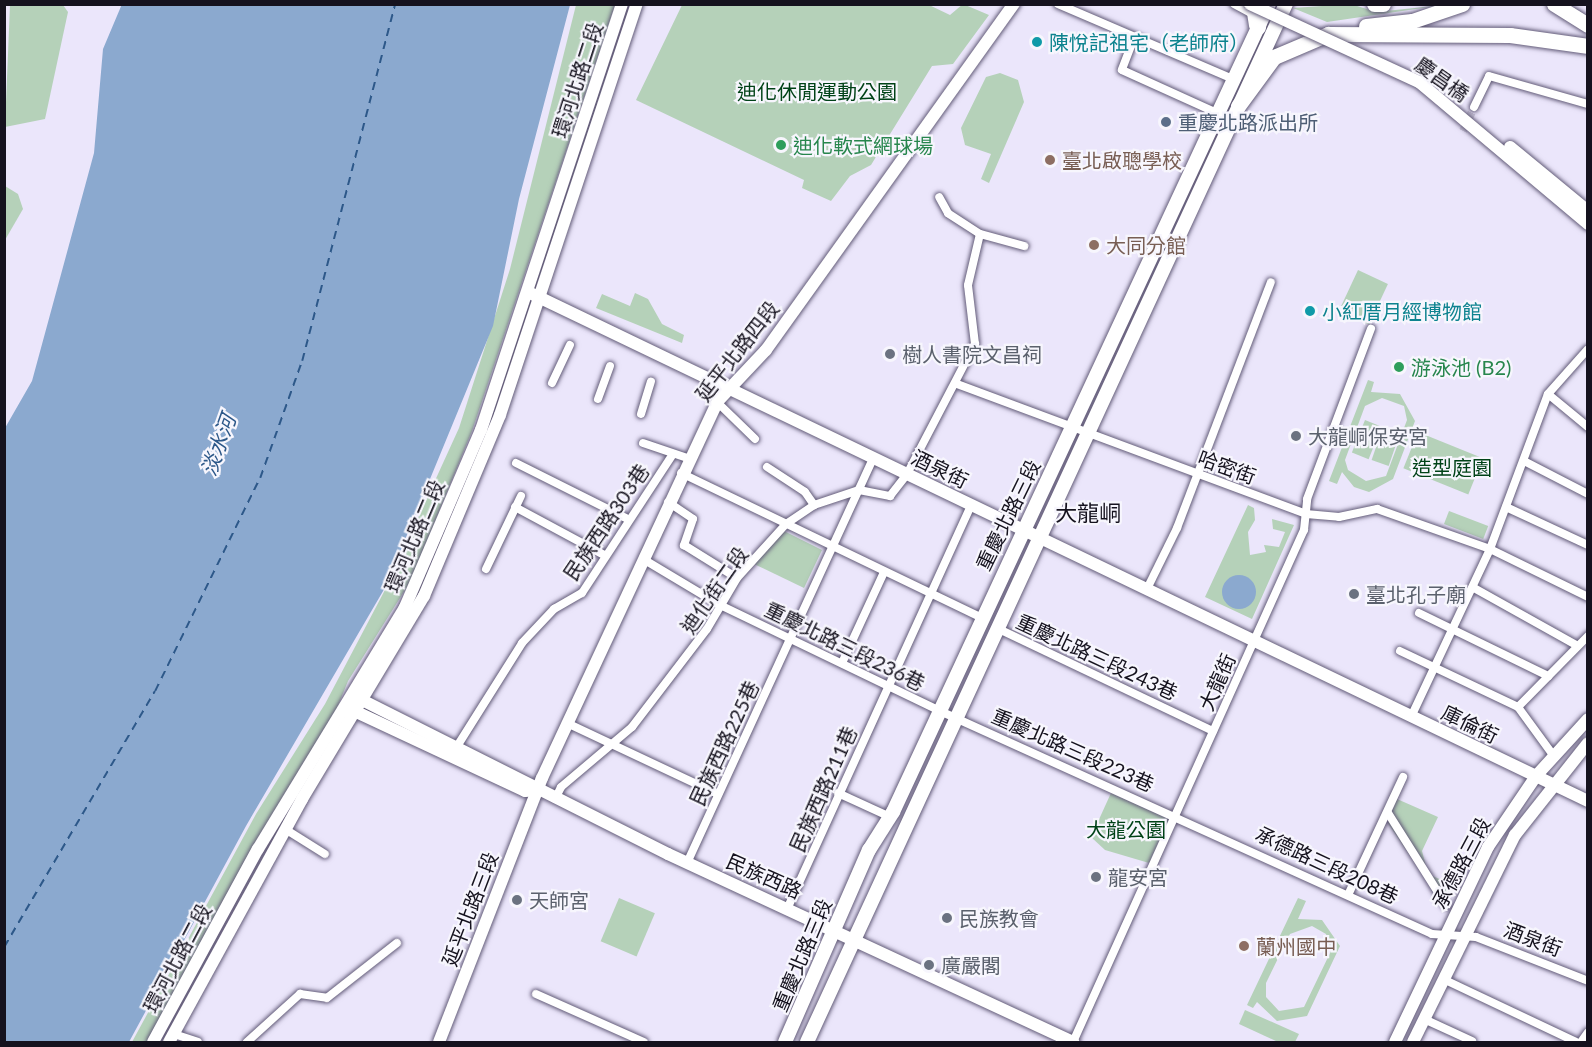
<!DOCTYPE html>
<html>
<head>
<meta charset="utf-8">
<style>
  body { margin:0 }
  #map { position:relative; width:1592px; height:1047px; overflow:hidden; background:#ebe6fb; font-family:Lato,"Noto Sans TC",sans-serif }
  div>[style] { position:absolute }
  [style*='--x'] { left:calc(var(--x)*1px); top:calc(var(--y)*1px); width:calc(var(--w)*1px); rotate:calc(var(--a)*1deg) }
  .green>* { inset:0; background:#b5d1b9; transform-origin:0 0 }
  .water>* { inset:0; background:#8ba9cf }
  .round { border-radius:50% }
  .ferry>* { height:1.5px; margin-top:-0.75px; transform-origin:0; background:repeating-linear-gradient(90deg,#2d5889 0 8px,transparent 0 14px) }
  .street-tunnel>* { height:8px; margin-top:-4px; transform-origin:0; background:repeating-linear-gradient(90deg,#cbc6da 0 8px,transparent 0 12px) }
  .roads { filter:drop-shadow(0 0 2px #625b78) drop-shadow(0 0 2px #625b78) }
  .street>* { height:8px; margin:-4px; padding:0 4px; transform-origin:4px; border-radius:4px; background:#fff }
  .secondary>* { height:12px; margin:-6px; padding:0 6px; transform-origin:6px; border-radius:6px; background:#fff }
  .primary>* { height:14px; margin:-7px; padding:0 7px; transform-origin:7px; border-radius:7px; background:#fff }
  .highway>* { height:15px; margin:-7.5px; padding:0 7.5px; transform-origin:7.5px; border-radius:7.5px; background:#fff }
  .bridges { filter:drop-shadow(0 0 2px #625b78) drop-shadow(0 0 2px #625b78) }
  .secondary-bridge>* { height:12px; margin:-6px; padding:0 6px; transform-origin:6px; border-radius:6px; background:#fff }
  .dots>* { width:16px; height:16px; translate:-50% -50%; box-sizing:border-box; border:3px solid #f7f6fd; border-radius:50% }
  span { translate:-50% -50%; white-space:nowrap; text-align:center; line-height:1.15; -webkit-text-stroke:4.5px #f7f6fd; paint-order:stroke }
  .culture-label { font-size:20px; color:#0d838f }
  .left { translate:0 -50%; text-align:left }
  .street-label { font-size:20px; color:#15121e }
  .park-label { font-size:20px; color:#004217 }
  .service-label { font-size:20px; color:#4e5e75 }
  .leisure-label { font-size:20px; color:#27864d }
  .education-label { font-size:20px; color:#785e54 }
  .worship-label { font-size:20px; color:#5b616d }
  .water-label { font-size:21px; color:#2d5889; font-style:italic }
  .quarter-label { font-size:22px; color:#15121e }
  .frame { position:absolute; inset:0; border:6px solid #15121e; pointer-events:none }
</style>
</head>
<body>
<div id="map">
  <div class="green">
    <i style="clip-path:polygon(927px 4px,950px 15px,963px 4px,989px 15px,953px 64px,932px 66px,871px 165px,850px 176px,831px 201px,802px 188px,804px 180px,636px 100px,682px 5px)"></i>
    <i style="clip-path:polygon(1351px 4px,1376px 12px,1443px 5px,1327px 22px,1293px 8px)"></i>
    <i style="clip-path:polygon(10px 5px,63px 5px,68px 12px,45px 119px,5px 127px)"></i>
    <i style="clip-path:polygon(576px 5px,615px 5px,472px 431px,410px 582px,348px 681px,335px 713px,148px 1042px,132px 1042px,256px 814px,325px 704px,386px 588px,459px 428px,510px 269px)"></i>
    <i style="clip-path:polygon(1000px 73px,1018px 80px,1024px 102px,989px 183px,981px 179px,991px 154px,965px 145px,961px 128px,986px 77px)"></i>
    <i style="clip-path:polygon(5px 186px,18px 194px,23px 209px,5px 240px)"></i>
    <i style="left:1358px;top:270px;width:33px;height:45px;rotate:25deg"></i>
    <i style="clip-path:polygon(635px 293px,648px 299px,662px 324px,684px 335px,682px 343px,596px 308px,602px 294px,630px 306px)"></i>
    <i style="clip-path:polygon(evenodd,1368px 380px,1374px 382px,1371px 392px,1400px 394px,1415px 421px,1393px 479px,1369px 492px,1354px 487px,1342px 472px,1337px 484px,1329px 481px,1368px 380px,1382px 398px,1404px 406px,1407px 420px,1386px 476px,1366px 481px,1348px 470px,1345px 460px,1365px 406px,1382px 398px)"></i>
    <i style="left:1365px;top:420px;width:18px;height:35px;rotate:22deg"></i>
    <i style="left:1383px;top:427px;width:18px;height:35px;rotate:19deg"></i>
    <i style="left:1418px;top:432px;width:70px;height:39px;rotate:22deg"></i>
    <i style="clip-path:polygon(1248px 505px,1254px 508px,1255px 520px,1248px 532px,1250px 555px,1266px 552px,1264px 545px,1279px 547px,1285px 532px,1273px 529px,1272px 519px,1294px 525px,1252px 619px,1205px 597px)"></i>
    <i style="left:1449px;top:511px;width:42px;height:14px;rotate:21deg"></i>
    <i style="clip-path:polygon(784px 531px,822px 550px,804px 588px,754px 564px)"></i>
    <i style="clip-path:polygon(1111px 793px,1169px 819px,1149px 863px,1105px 850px,1091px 837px)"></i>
    <i style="clip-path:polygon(1397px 799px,1438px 817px,1422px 851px,1428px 874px,1453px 885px,1444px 906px,1387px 822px)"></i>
    <i style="left:619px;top:898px;width:39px;height:47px;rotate:23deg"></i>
    <i style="clip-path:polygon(evenodd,1298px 898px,1306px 901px,1298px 919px,1322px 920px,1340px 946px,1307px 1016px,1277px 1021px,1257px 1002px,1253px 1008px,1247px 1005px,1298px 898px,1312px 926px,1326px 934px,1331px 951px,1304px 1007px,1279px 1011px,1266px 997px,1266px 983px,1290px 934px,1312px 926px)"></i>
    <i style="clip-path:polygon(1245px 1010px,1299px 1034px,1295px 1042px,1278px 1042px,1239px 1024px)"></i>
  </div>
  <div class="water">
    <i style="clip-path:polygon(122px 4px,570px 5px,519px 199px,493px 326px,386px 586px,246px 826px,129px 1042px,5px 1042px,5px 428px,32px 381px,94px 153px,103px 49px)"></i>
    <i class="round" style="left:1222px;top:575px;width:34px;height:34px"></i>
  </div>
  <div class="ferry">
    <i style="--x:4;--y:947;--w:297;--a:-59.5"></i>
    <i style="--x:155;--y:691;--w:237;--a:-63.8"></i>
    <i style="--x:260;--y:478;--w:124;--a:-70.3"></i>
    <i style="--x:302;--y:361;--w:369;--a:-75.4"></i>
  </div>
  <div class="street-tunnel">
    <i style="--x:1463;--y:131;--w:26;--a:-65"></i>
  </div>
  <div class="roads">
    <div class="street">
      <i style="--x:1058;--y:4;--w:190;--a:23.2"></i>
      <i style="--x:1234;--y:4;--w:19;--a:28"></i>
      <i style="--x:1251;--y:13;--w:13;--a:81"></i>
      <i style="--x:1134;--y:38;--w:34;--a:111"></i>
      <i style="--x:1122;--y:70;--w:104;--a:24.4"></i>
      <i style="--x:1474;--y:107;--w:34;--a:-64"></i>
      <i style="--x:1489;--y:76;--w:103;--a:15.8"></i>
      <i style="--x:980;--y:234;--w:46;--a:15.3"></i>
      <i style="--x:552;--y:383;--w:42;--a:-64.7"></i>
      <i style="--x:957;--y:384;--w:372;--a:20.4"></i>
      <i style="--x:1306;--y:514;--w:33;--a:5"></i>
      <i style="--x:1339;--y:517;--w:39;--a:-12"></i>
      <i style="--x:1377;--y:509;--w:120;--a:19.5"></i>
      <i style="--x:1490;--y:549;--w:109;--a:26.1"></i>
      <i style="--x:1548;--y:394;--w:52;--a:39.5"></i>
      <i style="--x:598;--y:399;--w:35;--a:-70"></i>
      <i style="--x:717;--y:402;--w:53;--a:44.2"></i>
      <i style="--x:641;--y:414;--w:34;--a:-73"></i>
      <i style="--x:643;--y:443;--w:46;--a:18.8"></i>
      <i style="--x:1524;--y:461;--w:72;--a:27.3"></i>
      <i style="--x:516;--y:463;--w:123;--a:26.6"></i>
      <i style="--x:767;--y:467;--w:45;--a:33.3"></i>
      <i style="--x:805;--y:492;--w:16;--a:55"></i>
      <i style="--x:681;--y:473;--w:334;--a:25.7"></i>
      <i style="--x:668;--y:502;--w:30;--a:34"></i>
      <i style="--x:693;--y:519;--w:28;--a:109"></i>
      <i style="--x:684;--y:545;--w:62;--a:31.9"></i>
      <i style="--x:515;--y:507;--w:101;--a:28.3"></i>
      <i style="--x:1506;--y:507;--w:90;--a:24.9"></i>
      <i style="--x:643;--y:559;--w:90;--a:30.9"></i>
      <i style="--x:720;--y:605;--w:244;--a:25.7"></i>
      <i style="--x:940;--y:711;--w:540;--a:24.38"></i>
      <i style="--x:1432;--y:934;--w:44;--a:3.9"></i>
      <i style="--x:1476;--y:937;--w:120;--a:21.4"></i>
      <i style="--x:486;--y:569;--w:81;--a:-64.4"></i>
      <i style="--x:1474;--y:588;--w:117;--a:29.2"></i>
      <i style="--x:1147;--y:589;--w:68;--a:-63.8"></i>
      <i style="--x:1177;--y:528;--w:263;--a:-69.1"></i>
      <i style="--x:1419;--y:613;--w:144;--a:26"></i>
      <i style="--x:999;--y:629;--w:237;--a:25.5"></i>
      <i style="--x:1400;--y:651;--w:131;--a:25.4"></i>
      <i style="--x:1518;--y:707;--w:59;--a:53.9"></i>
      <i style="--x:842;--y:663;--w:100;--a:-65.2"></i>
      <i style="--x:1518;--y:707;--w:100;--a:-45.4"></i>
      <i style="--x:1411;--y:717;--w:186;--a:-64.8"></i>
      <i style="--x:1490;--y:549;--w:165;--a:-69.5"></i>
      <i style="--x:1548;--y:394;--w:60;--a:-48.4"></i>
      <i style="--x:567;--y:723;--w:167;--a:25.2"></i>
      <i style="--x:456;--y:748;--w:124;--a:-57.8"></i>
      <i style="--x:522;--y:643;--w:47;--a:-46.7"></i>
      <i style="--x:554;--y:609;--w:32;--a:-30"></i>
      <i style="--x:582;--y:593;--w:166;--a:-56.8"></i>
      <i style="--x:838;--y:793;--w:55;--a:24.7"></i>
      <i style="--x:555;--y:799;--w:13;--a:-63"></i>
      <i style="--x:561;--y:787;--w:93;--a:-40.2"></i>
      <i style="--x:632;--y:727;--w:123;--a:-52.6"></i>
      <i style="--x:707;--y:629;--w:59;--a:-59.5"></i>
      <i style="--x:737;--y:578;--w:73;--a:-47.8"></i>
      <i style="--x:786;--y:524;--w:34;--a:-34"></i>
      <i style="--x:814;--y:505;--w:47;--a:-18.4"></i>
      <i style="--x:859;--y:490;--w:32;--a:11"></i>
      <i style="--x:890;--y:496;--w:28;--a:-52"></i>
      <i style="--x:907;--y:474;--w:147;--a:-62.4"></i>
      <i style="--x:975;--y:344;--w:59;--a:-96.8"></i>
      <i style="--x:968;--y:285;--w:52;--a:-76.8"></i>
      <i style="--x:980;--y:234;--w:38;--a:-147"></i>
      <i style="--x:948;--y:213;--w:18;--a:-119"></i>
      <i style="--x:1388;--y:813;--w:109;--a:57.8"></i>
      <i style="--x:285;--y:829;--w:47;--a:32"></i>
      <i style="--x:687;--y:863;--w:445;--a:-65.3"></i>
      <i style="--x:1349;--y:893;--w:128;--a:-65"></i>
      <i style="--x:788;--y:907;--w:442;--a:-65.5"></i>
      <i style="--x:1443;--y:979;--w:147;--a:25.3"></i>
      <i style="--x:536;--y:994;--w:118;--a:24"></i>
      <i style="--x:1424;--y:1019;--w:53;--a:24.6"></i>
      <i style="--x:174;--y:1034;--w:25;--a:18"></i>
      <i style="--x:247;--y:1042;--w:72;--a:-42.2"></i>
      <i style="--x:300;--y:994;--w:27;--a:8"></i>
      <i style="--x:327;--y:998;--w:89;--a:-38.2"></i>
      <i style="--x:1073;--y:1042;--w:562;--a:-65.72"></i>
      <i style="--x:1304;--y:530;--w:31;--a:-84"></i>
      <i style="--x:1307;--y:499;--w:182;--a:-69.4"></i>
      <i style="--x:1581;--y:1042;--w:12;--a:-55"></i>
    </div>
    <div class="secondary">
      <i style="--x:528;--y:292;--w:1176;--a:25.65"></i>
      <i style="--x:356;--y:697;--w:349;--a:26.7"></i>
      <i style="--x:668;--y:854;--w:447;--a:24.9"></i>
      <i style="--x:350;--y:709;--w:193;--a:25.1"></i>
      <i style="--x:525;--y:791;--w:12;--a:-5"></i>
      <i style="--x:153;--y:1042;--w:220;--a:-61.5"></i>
      <i style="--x:258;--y:849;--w:283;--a:-58.7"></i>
      <i style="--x:405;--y:607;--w:193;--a:-66.8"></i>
      <i style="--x:481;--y:430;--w:449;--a:-71.7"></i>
      <i style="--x:169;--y:1042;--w:277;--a:-61.3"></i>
      <i style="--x:302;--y:799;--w:237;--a:-59"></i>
      <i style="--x:424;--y:596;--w:196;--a:-67.2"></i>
      <i style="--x:500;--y:415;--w:433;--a:-71.6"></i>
      <i style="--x:439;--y:1042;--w:283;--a:-68.7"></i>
      <i style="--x:542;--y:778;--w:415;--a:-65"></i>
      <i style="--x:717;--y:402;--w:71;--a:-46.7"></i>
      <i style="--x:766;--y:350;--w:426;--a:-54.4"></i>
      <i style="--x:1395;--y:1042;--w:216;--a:-64.5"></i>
      <i style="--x:1488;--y:847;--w:86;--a:-55.9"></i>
      <i style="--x:1536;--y:776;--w:77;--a:-47.6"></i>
      <i style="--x:1413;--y:1042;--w:231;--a:-63.8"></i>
      <i style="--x:1515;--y:835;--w:117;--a:-51.6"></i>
    </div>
    <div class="primary">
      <i style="--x:785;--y:1042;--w:210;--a:-66.4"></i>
      <i style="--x:869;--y:850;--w:45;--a:-57.7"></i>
      <i style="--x:893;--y:812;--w:891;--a:-65.05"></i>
      <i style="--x:807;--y:1042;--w:1143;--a:-65.23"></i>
    </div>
    <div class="highway">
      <i style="--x:1374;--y:4;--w:9;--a:0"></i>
      <i style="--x:1554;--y:4;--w:40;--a:32"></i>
      <i style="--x:1366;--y:26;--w:46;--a:-6.2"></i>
      <i style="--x:1412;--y:21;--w:53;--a:-18.8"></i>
      <i style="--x:1258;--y:27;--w:23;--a:-83"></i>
      <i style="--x:1328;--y:34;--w:182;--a:0.3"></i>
      <i style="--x:1510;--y:35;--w:79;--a:8"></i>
      <i style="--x:1238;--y:106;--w:61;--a:-53.7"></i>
      <i style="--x:1274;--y:57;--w:59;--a:-23.1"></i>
    </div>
  </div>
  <div class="bridges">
    <div class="secondary-bridge">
      <i style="--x:1250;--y:4;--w:186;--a:24.8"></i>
      <i style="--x:1419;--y:82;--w:221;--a:40"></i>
      <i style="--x:1510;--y:147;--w:101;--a:39.4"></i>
    </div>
  </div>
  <div class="dots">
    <i style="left:1037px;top:42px;background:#0f9aa8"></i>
    <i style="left:1166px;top:122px;background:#5c6f8a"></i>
    <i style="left:781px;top:145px;background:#2e9e5b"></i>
    <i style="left:1050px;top:160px;background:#8d6e63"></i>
    <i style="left:1094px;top:245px;background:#8d6e63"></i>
    <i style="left:1310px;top:311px;background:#0f9aa8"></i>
    <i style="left:890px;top:354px;background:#6b7280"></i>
    <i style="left:1399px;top:367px;background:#2e9e5b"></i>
    <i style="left:1296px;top:436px;background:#6b7280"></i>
    <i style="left:1354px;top:594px;background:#6b7280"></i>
    <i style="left:1096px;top:877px;background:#6b7280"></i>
    <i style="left:517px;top:900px;background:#6b7280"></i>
    <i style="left:947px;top:918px;background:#6b7280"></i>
    <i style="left:1244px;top:946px;background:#8d6e63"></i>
    <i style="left:929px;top:965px;background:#6b7280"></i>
  </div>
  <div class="culture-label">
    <span class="left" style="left:1049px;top:42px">陳悅記祖宅（老師府）</span>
    <span class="left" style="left:1322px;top:311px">小紅厝月經博物館</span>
  </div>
  <div class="street-label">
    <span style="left:1442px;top:79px;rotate:35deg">慶昌橋</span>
    <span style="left:577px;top:80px;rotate:-72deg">環河北路二段</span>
    <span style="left:737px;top:351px;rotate:-52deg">延平北路四段</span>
    <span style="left:1227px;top:467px;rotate:20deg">哈密街</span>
    <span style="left:940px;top:469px;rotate:26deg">酒泉街</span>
    <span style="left:1008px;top:515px;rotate:-64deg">重慶北路三段</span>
    <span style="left:606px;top:522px;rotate:-56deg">民族西路303巷</span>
    <span style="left:414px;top:536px;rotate:-67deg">環河北路二段</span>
    <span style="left:714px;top:590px;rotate:-55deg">迪化街二段</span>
    <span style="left:845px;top:646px;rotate:26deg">重慶北路三段236巷</span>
    <span style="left:1097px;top:657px;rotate:25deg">重慶北路三段243巷</span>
    <span style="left:1217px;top:682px;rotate:-66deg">大龍街</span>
    <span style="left:1470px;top:724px;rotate:26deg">庫倫街</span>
    <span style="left:724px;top:743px;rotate:-65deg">民族西路225巷</span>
    <span style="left:1073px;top:750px;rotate:24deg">重慶北路三段223巷</span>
    <span style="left:823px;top:789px;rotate:-66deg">民族西路211巷</span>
    <span style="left:1461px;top:863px;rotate:-62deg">承德路三段</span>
    <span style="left:1327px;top:865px;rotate:25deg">承德路三段208巷</span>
    <span style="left:764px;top:876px;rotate:24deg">民族西路</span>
    <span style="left:470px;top:909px;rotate:-69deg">延平北路三段</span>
    <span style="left:1533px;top:939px;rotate:21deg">酒泉街</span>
    <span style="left:802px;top:955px;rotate:-67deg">重慶北路三段</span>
    <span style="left:177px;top:958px;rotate:-62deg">環河北路二段</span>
  </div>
  <div class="park-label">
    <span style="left:817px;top:91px">迪化休閒運動公園</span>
    <span style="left:1452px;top:467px">造型庭園</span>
    <span style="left:1126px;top:829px">大龍公園</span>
  </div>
  <div class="service-label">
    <span class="left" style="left:1178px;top:122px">重慶北路派出所</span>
  </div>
  <div class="leisure-label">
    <span class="left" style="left:793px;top:145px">迪化軟式網球場</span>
    <span class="left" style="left:1411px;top:367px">游泳池 (B2)</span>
  </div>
  <div class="education-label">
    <span class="left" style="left:1062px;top:160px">臺北啟聰學校</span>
    <span class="left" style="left:1106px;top:245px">大同分館</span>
    <span class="left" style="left:1256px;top:946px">蘭州國中</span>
  </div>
  <div class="worship-label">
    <span class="left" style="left:902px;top:354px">樹人書院文昌祠</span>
    <span class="left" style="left:1308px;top:436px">大龍峒保安宮</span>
    <span class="left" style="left:1366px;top:594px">臺北孔子廟</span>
    <span class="left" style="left:1108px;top:877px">龍安宮</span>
    <span class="left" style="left:529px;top:900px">天師宮</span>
    <span class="left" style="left:959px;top:918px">民族教會</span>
    <span class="left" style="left:941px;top:965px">廣嚴閣</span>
  </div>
  <div class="water-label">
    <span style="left:218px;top:445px;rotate:-70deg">淡水河</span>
  </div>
  <div class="quarter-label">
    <span style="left:1088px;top:513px">大龍峒</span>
  </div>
  <div class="frame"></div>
</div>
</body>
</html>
